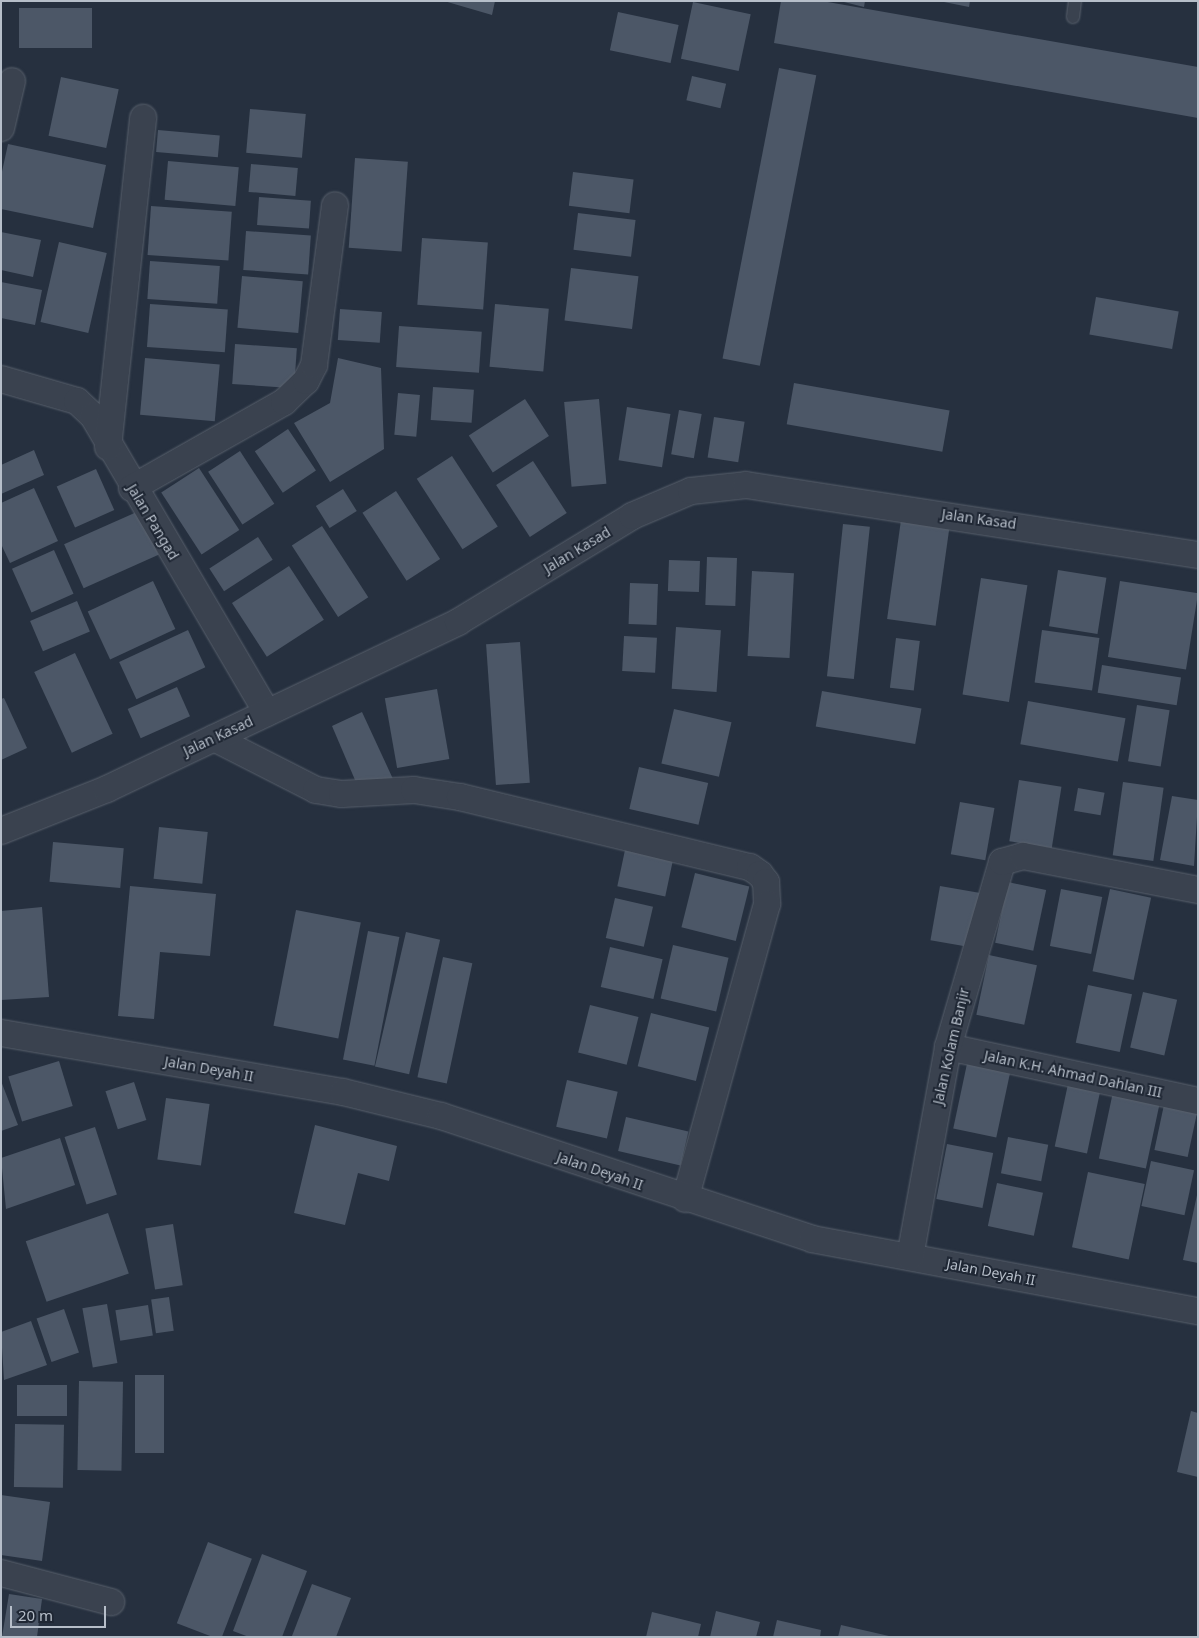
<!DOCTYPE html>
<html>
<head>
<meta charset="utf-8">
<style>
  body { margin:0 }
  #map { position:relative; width:1199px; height:1638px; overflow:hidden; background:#26303f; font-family:"Noto Sans",sans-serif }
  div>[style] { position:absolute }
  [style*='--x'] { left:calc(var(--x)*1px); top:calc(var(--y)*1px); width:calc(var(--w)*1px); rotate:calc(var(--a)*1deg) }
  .building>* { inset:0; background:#4c5767; transform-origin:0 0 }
  .roads { filter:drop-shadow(0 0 1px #58606c) drop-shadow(0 0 1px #58606c) }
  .lane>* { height:12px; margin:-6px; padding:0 6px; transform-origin:6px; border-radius:6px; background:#3a424f }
  .street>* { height:26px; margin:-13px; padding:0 13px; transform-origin:13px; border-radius:13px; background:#3a424f }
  span { translate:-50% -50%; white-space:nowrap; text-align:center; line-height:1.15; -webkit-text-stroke:4px #1f2734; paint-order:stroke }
  .street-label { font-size:14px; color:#b6bec9 }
  .frame { position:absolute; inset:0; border:2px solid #b6bec9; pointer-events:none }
  .scale { position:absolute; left:10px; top:1606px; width:96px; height:22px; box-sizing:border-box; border:2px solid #b6bec9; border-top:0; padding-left:6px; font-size:15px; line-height:18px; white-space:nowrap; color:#b6bec9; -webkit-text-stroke:4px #1f2734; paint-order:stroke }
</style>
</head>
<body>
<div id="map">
  <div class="building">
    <i style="clip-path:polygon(444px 1px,495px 1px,492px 15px)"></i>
    <i style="clip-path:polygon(781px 1px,822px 1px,1198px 67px,1198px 118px,774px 43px)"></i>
    <i style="clip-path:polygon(840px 1px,865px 1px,864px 7px)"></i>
    <i style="clip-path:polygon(939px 1px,970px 1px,969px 7px)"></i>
    <i style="left:693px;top:2px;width:59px;height:58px;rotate:12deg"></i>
    <i style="left:92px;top:8px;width:40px;height:73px;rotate:90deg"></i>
    <i style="left:618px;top:12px;width:62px;height:39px;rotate:12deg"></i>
    <i style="left:779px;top:68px;width:38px;height:296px;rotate:11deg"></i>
    <i style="left:692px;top:76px;width:35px;height:25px;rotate:13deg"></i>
    <i style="left:61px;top:77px;width:59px;height:60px;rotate:12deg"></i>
    <i style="left:250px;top:109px;width:56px;height:44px;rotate:5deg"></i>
    <i style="left:158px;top:130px;width:62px;height:22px;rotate:5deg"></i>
    <i style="clip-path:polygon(8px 144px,106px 165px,93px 228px,1px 209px,1px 176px)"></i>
    <i style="left:355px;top:158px;width:53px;height:90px;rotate:4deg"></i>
    <i style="left:168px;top:161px;width:71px;height:39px;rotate:5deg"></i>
    <i style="left:251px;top:164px;width:47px;height:28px;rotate:5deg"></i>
    <i style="left:573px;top:172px;width:61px;height:34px;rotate:7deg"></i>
    <i style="left:259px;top:197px;width:52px;height:28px;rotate:4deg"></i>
    <i style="left:151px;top:206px;width:81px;height:49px;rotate:4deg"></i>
    <i style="left:578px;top:213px;width:58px;height:37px;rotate:7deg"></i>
    <i style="left:246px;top:231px;width:65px;height:39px;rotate:4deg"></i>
    <i style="clip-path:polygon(1px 232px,41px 240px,33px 277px,1px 270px)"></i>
    <i style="left:422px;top:238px;width:66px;height:67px;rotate:4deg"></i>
    <i style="left:59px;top:242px;width:49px;height:82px;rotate:13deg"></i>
    <i style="left:150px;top:261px;width:70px;height:38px;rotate:4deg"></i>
    <i style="left:571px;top:268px;width:68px;height:53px;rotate:7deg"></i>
    <i style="left:242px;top:276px;width:61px;height:52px;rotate:5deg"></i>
    <i style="clip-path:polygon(1px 282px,42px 290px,35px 325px,1px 318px)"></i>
    <i style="left:1096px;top:297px;width:84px;height:38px;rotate:10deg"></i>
    <i style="left:150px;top:304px;width:78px;height:43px;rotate:4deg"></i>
    <i style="left:495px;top:304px;width:54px;height:63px;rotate:5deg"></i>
    <i style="left:340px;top:309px;width:42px;height:31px;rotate:4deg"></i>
    <i style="left:399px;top:326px;width:83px;height:41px;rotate:4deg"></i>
    <i style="left:235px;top:344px;width:62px;height:40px;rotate:4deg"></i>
    <i style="left:145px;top:358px;width:75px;height:57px;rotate:5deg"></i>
    <i style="clip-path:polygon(338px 358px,381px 368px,384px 449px,330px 482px,294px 423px,330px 403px)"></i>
    <i style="left:794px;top:383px;width:158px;height:42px;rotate:10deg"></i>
    <i style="left:433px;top:387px;width:41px;height:33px;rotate:4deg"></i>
    <i style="left:398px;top:393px;width:22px;height:42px;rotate:5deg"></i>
    <i style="left:525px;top:399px;width:44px;height:67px;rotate:57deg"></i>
    <i style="left:599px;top:399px;width:85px;height:35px;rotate:85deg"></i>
    <i style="left:627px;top:407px;width:44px;height:54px;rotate:9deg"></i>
    <i style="left:679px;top:410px;width:23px;height:45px;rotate:10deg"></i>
    <i style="left:714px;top:417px;width:31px;height:41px;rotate:9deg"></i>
    <i style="left:288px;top:429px;width:50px;height:40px;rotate:56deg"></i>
    <i style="clip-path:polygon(34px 450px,44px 475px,1px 494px,1px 465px)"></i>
    <i style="left:240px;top:451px;width:63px;height:38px;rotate:57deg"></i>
    <i style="left:452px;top:456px;width:84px;height:42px;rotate:57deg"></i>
    <i style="left:533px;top:461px;width:62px;height:44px;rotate:57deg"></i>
    <i style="left:199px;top:468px;width:74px;height:45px;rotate:57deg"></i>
    <i style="left:96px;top:469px;width:45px;height:43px;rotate:66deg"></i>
    <i style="clip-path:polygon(34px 488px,58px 541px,10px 563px,1px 544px,1px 503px)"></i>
    <i style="left:343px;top:489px;width:26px;height:32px;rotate:58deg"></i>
    <i style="left:396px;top:491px;width:81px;height:40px;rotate:57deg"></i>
    <i style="left:139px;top:511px;width:48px;height:82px;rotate:66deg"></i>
    <i style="left:901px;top:520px;width:49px;height:100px;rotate:8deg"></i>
    <i style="left:843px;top:524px;width:27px;height:153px;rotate:6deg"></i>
    <i style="left:322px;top:526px;width:85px;height:36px;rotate:57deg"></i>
    <i style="left:258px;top:537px;width:27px;height:58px;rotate:57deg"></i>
    <i style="left:54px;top:550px;width:48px;height:46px;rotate:66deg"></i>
    <i style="left:707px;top:557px;width:30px;height:48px;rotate:2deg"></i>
    <i style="left:669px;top:560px;width:31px;height:31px;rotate:2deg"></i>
    <i style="left:289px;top:566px;width:64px;height:68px;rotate:57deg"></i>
    <i style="left:1058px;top:570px;width:49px;height:57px;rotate:9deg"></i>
    <i style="left:752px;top:571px;width:42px;height:85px;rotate:3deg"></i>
    <i style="left:981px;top:578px;width:47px;height:118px;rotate:9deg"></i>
    <i style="left:153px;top:581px;width:53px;height:72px;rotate:65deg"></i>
    <i style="left:1120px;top:581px;width:79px;height:77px;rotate:9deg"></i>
    <i style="left:630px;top:583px;width:28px;height:41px;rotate:2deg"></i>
    <i style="left:77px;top:601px;width:33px;height:51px;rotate:67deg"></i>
    <i style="left:676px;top:627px;width:45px;height:62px;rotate:4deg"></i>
    <i style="left:188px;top:630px;width:41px;height:76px;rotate:65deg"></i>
    <i style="left:1042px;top:630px;width:58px;height:53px;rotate:8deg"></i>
    <i style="left:624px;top:636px;width:33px;height:35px;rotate:3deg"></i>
    <i style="left:896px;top:638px;width:24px;height:50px;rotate:7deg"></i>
    <i style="left:520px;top:642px;width:141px;height:34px;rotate:86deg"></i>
    <i style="left:75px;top:653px;width:89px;height:45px;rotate:65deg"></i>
    <i style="left:1102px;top:665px;width:80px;height:28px;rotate:9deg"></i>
    <i style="left:177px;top:687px;width:32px;height:54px;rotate:66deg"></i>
    <i style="left:437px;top:689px;width:71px;height:53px;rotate:80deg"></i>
    <i style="left:822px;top:691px;width:101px;height:36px;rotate:10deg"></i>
    <i style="clip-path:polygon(4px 698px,27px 748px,1px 760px,1px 699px)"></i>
    <i style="left:1028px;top:701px;width:99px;height:44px;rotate:10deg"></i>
    <i style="left:1137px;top:705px;width:33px;height:57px;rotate:9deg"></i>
    <i style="left:674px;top:709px;width:59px;height:56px;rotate:13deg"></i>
    <i style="clip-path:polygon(362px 712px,393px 779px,358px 787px,332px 726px)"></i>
    <i style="left:639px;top:767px;width:71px;height:43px;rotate:13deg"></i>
    <i style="left:1019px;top:780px;width:43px;height:62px;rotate:9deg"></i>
    <i style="left:1123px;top:782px;width:41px;height:74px;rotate:8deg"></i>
    <i style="left:1078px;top:788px;width:27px;height:23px;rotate:10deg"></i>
    <i style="clip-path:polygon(1172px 796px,1198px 800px,1194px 866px,1160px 860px)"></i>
    <i style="left:960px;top:802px;width:35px;height:53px;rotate:10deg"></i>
    <i style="left:159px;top:827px;width:49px;height:52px;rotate:6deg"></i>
    <i style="left:53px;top:842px;width:71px;height:40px;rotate:5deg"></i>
    <i style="left:625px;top:850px;width:49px;height:37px;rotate:12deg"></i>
    <i style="left:695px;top:873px;width:56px;height:56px;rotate:14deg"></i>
    <i style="left:1008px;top:882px;width:39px;height:62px;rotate:12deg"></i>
    <i style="clip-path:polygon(130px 886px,216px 894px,210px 956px,160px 952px,154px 1019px,118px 1016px)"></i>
    <i style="left:940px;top:886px;width:41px;height:55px;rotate:10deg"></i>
    <i style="left:1061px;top:889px;width:42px;height:58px;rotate:11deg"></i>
    <i style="left:1110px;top:889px;width:42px;height:84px;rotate:12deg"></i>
    <i style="left:615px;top:898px;width:39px;height:41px;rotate:13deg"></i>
    <i style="clip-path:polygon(42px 907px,49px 997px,1px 1000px,1px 911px)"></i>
    <i style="left:296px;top:910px;width:66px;height:118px;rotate:11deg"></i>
    <i style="left:368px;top:931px;width:32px;height:131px;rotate:11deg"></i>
    <i style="left:406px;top:932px;width:35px;height:138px;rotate:13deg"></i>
    <i style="left:673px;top:945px;width:57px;height:55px;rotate:13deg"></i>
    <i style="left:610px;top:947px;width:54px;height:41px;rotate:13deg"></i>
    <i style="left:989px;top:955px;width:49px;height:61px;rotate:12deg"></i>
    <i style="left:443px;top:957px;width:30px;height:123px;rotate:12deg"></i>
    <i style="left:1088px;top:985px;width:45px;height:59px;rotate:12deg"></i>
    <i style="left:1143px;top:992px;width:35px;height:57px;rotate:13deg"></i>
    <i style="left:590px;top:1005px;width:50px;height:49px;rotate:14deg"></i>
    <i style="left:651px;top:1013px;width:60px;height:55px;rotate:14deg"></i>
    <i style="left:968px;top:1059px;width:44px;height:71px;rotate:12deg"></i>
    <i style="left:59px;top:1061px;width:47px;height:53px;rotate:73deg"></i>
    <i style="left:567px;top:1080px;width:52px;height:48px;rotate:13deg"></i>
    <i style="clip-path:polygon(1px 1081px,18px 1125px,1px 1131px)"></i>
    <i style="left:134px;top:1082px;width:40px;height:30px;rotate:72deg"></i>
    <i style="left:1068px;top:1084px;width:33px;height:64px;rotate:12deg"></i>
    <i style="left:1113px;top:1092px;width:48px;height:68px;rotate:12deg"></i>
    <i style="left:166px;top:1098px;width:44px;height:62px;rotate:8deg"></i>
    <i style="left:1165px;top:1100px;width:34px;height:51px;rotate:12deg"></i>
    <i style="left:626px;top:1117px;width:64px;height:35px;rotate:13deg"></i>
    <i style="clip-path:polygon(315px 1125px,397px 1146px,389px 1181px,358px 1173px,345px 1225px,294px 1213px)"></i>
    <i style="left:95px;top:1127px;width:71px;height:32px;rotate:72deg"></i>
    <i style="left:1008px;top:1137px;width:41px;height:37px;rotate:11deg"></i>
    <i style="clip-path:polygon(60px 1138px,75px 1185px,6px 1209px,1px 1158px)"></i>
    <i style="left:947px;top:1144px;width:47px;height:56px;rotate:11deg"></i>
    <i style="left:1151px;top:1161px;width:44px;height:46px;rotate:12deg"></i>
    <i style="left:1088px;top:1172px;width:58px;height:77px;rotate:12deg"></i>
    <i style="left:997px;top:1183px;width:47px;height:44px;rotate:12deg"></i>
    <i style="clip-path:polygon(1197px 1195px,1198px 1196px,1198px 1263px,1183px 1260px)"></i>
    <i style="left:108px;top:1213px;width:64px;height:87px;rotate:71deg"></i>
    <i style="left:173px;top:1224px;width:62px;height:28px;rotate:81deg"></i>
    <i style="left:169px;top:1297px;width:34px;height:18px;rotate:82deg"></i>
    <i style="left:107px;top:1304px;width:60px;height:25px;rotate:80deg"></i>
    <i style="left:148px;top:1305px;width:31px;height:33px;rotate:81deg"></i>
    <i style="left:64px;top:1309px;width:46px;height:29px;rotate:71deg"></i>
    <i style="clip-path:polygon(31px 1321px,47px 1365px,4px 1380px,1px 1332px)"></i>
    <i style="left:135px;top:1375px;width:29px;height:78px"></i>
    <i style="left:79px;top:1381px;width:44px;height:89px;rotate:1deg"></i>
    <i style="left:17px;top:1385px;width:50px;height:31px"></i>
    <i style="clip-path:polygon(1191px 1411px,1198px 1413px,1198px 1477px,1177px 1472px)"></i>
    <i style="left:15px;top:1424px;width:49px;height:63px;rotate:1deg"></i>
    <i style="clip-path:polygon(1px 1495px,50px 1502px,42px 1561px,1px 1555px)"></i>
    <i style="left:208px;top:1542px;width:47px;height:87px;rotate:21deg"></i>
    <i style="clip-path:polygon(262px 1554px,307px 1571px,282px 1637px,249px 1637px,233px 1631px)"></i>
    <i style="clip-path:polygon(312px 1584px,351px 1598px,336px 1637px,292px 1636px)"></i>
    <i style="clip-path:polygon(9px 1594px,42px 1599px,37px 1637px,2px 1637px)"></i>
    <i style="clip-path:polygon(716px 1611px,760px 1622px,756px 1637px,710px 1637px)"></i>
    <i style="clip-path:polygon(652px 1612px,701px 1624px,698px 1637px,646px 1637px)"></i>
    <i style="clip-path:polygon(777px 1620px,821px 1630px,820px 1637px,773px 1637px)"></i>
    <i style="clip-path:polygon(841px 1625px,889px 1636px,889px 1637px,838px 1637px)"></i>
  </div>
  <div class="roads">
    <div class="lane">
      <i style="--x:1073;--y:17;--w:16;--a:-83"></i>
    </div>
    <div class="street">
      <i style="--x:1;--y:128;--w:48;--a:-76.8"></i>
      <i style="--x:1;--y:379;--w:79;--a:16.1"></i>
      <i style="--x:77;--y:401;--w:22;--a:43"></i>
      <i style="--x:93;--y:416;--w:344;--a:59.6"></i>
      <i style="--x:108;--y:447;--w:331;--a:-83.9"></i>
      <i style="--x:132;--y:488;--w:175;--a:-29.5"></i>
      <i style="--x:284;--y:402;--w:30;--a:-44"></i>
      <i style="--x:306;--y:381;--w:18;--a:-63"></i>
      <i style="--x:314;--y:365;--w:161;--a:-82.5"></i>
      <i style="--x:214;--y:738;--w:114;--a:27"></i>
      <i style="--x:316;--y:790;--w:26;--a:9"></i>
      <i style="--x:342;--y:794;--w:72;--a:-3.2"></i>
      <i style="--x:414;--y:790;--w:47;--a:8.7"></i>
      <i style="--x:460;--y:797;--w:298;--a:13.6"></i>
      <i style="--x:750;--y:867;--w:12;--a:35"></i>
      <i style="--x:760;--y:874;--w:10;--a:53"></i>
      <i style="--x:766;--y:882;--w:22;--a:87"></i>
      <i style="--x:767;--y:904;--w:306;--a:105.5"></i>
      <i style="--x:1;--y:831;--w:114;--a:-21.6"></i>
      <i style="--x:107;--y:789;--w:389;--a:-25.4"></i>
      <i style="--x:458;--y:622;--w:204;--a:-31.3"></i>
      <i style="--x:632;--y:516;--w:64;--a:-23"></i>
      <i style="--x:691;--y:491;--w:55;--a:-6.2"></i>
      <i style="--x:746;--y:485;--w:457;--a:8.8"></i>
      <i style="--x:1;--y:1033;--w:347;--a:9.8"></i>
      <i style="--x:343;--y:1092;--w:101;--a:13.8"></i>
      <i style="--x:441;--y:1116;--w:391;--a:18.3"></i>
      <i style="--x:812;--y:1239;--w:393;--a:10.6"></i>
      <i style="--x:948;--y:1047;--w:256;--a:12.2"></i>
      <i style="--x:910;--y:1257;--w:213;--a:-79.7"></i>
      <i style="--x:948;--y:1047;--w:193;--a:-73.7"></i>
      <i style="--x:1002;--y:862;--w:22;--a:-16"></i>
      <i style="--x:1023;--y:856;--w:178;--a:11"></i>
      <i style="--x:1;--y:1573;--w:114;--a:14.8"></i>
    </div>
  </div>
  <div class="street-label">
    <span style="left:979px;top:519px;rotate:8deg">Jalan Kasad</span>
    <span style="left:153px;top:522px;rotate:59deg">Jalan Pangad</span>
    <span style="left:577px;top:550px;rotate:-31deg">Jalan Kasad</span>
    <span style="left:218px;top:736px;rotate:-25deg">Jalan Kasad</span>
    <span style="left:951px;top:1046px;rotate:-77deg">Jalan Kolam Banjir</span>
    <span style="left:209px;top:1069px;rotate:10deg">Jalan Deyah II</span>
    <span style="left:1073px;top:1074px;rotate:12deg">Jalan K.H. Ahmad Dahlan III</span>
    <span style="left:600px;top:1171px;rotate:19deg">Jalan Deyah II</span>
    <span style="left:991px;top:1272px;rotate:11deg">Jalan Deyah II</span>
  </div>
  <div class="frame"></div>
  <div class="scale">20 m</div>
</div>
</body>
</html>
